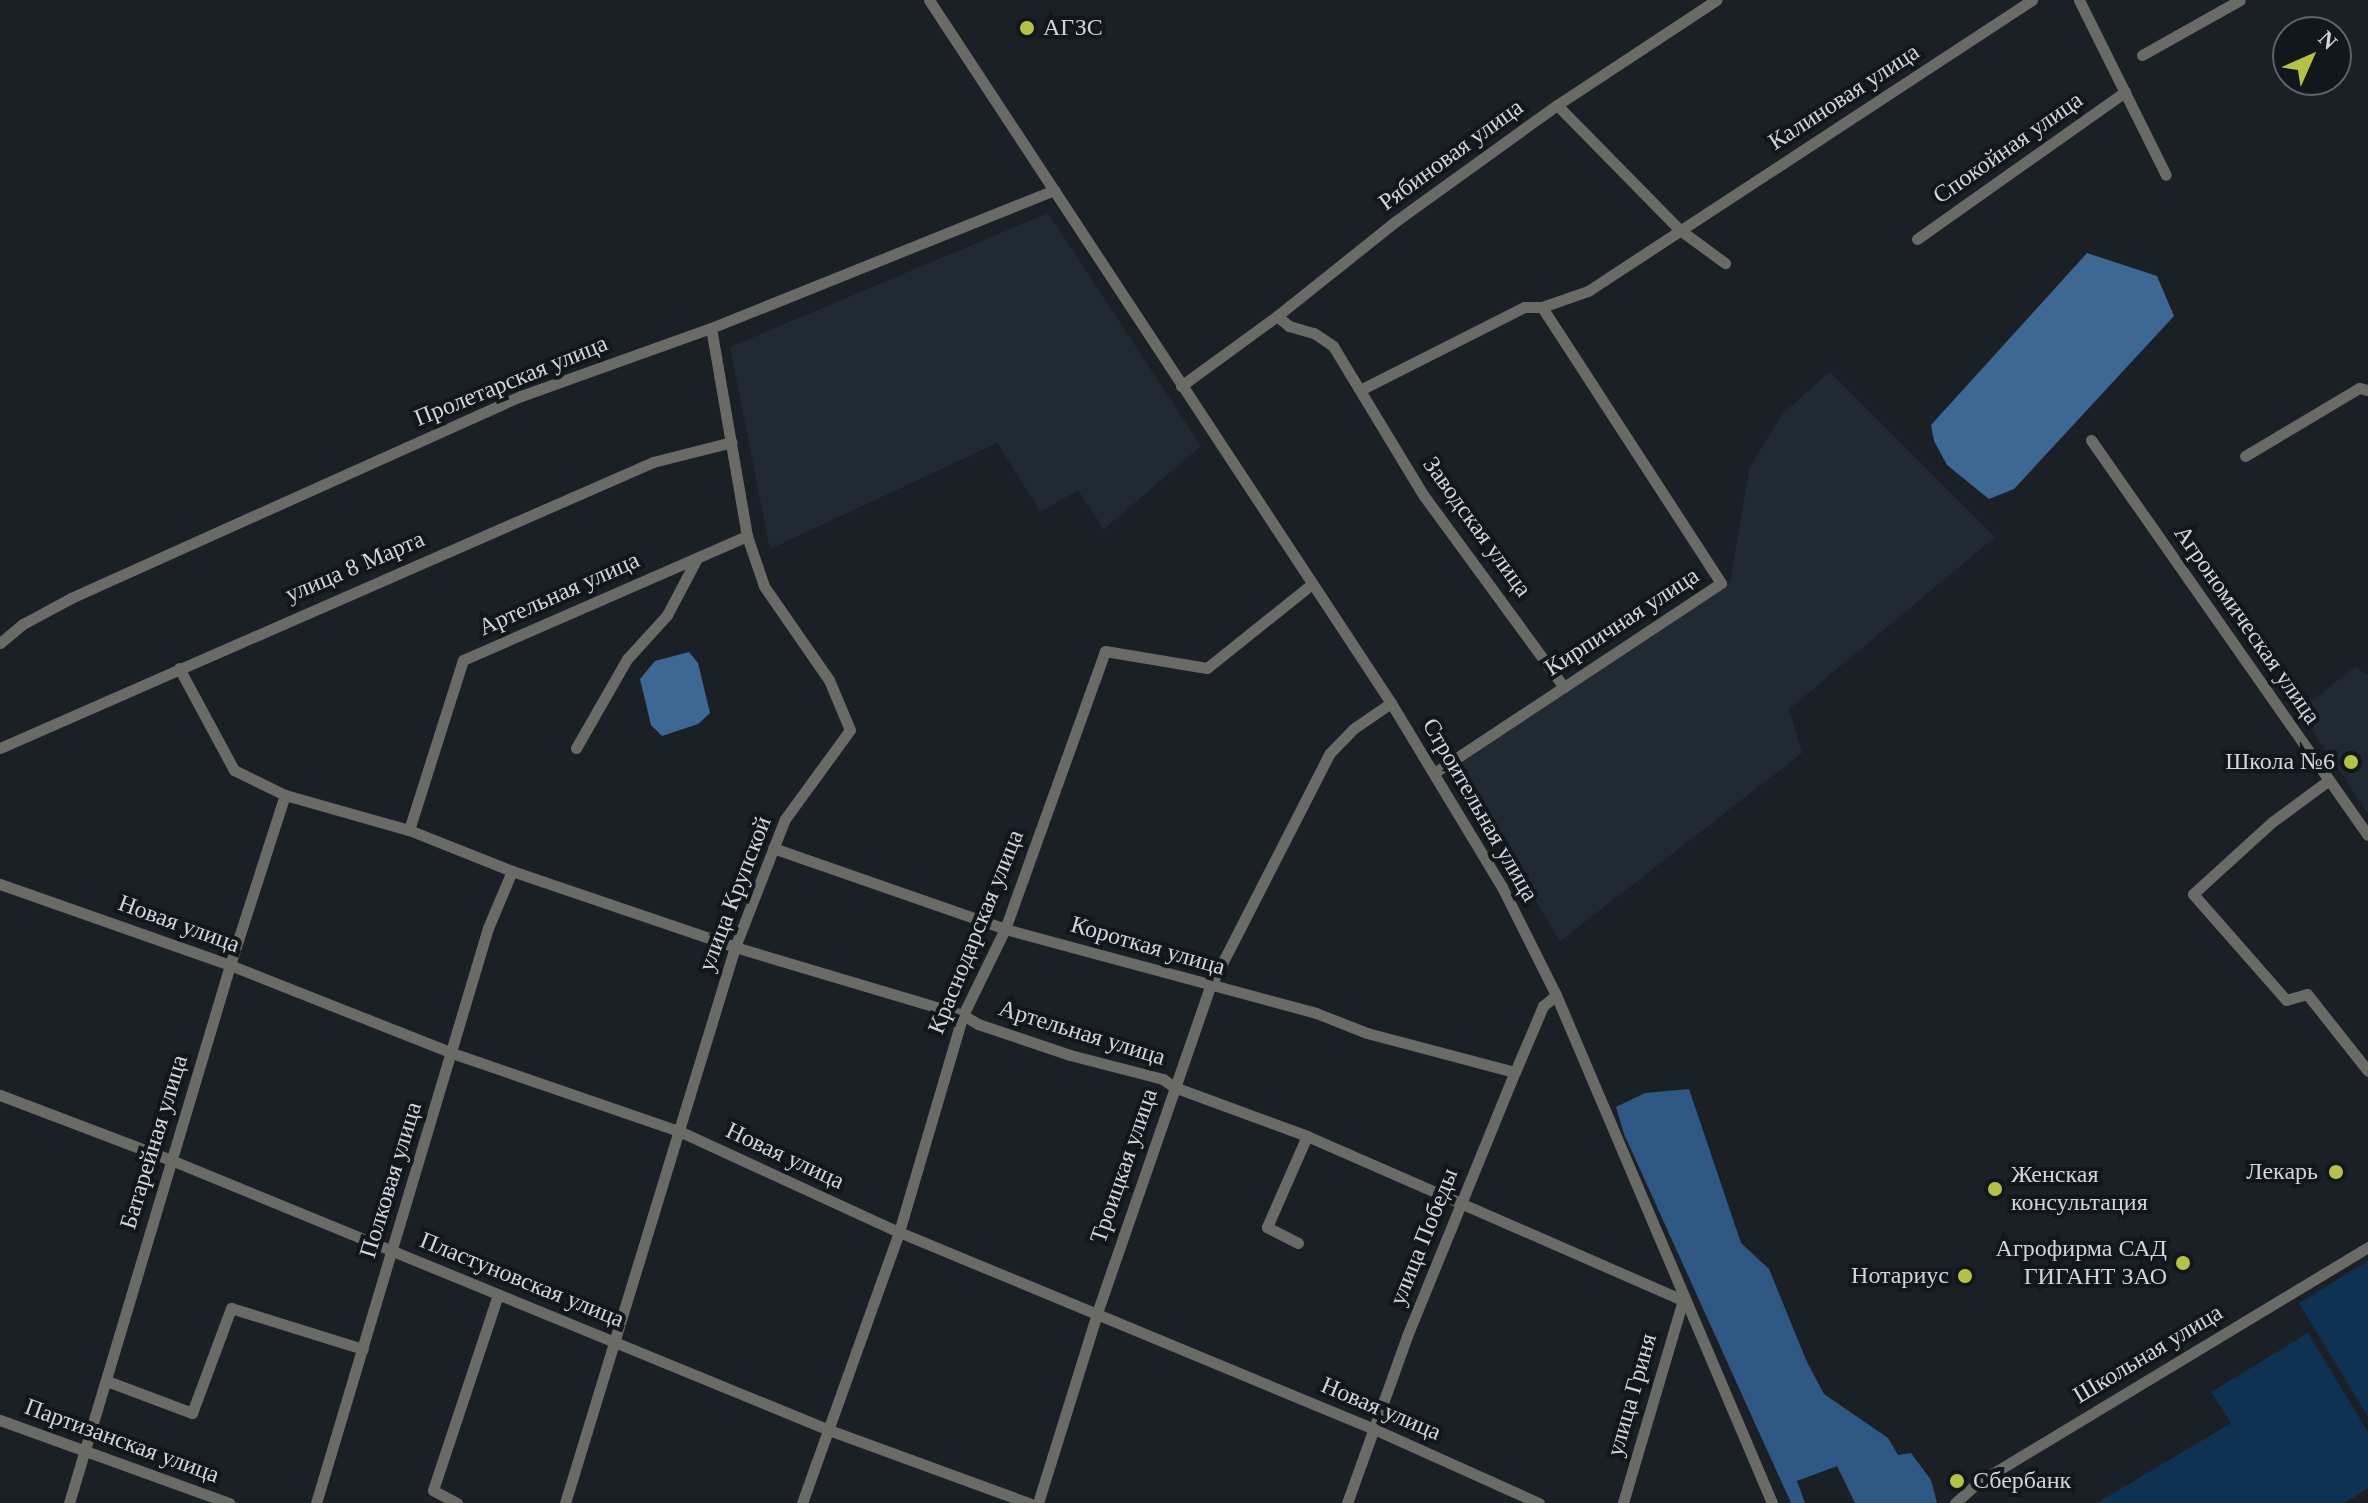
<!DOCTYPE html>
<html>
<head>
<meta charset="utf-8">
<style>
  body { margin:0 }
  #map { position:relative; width:2368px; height:1503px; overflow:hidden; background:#1b2026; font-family:"Times New Roman",serif }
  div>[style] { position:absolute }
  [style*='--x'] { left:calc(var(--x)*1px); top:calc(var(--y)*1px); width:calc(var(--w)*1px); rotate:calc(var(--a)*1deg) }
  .built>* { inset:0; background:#212a33 }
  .green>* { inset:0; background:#0f3152 }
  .forest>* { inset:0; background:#2e5883 }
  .water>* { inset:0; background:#3e6894 }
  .minor>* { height:11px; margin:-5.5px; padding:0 5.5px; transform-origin:5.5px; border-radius:5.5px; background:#6a6b67 }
  .dots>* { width:22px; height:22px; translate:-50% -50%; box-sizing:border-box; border:4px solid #12171c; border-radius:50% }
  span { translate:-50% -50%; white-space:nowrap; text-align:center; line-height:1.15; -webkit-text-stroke:8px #12171c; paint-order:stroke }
  .poi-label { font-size:24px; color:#d2d5d9 }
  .left { translate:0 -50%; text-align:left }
  .right { translate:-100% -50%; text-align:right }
  .street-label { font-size:24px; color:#d2d5d9 }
  .north { position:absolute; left:2272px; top:16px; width:80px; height:80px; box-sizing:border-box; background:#12171c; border:2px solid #5f6368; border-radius:50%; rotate:45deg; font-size:22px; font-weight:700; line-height:32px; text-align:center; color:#d2d5d9 }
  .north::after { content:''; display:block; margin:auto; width:28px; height:36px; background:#b6c149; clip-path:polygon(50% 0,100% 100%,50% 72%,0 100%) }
</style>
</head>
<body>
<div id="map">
  <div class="built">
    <i style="clip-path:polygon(1048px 213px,1201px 446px,1104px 529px,1078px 490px,1041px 512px,997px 443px,770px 549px,730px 347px)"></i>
    <i style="clip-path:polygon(1830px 372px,1995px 537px,1789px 709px,1802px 753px,1560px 941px,1453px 765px,1730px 582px,1750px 467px,1783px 413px)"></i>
    <i style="clip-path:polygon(2355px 667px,2368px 675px,2368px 813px,2299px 711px)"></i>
  </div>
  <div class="green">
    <i style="clip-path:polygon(2368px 1261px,2368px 1417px,2299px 1303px)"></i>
    <i style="clip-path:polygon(2308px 1333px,2368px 1432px,2368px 1488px,2344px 1503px,2097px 1503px,2231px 1423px,2211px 1392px)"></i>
  </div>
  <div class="forest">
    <i style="clip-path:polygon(1689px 1089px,1741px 1243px,1769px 1269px,1807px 1362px,1824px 1394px,1888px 1438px,1898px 1455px,1911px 1453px,1931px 1480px,1937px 1503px,1855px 1503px,1837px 1466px,1797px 1481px,1805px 1503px,1791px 1503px,1624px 1134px,1616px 1107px,1645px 1093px)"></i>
  </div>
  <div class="water">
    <i style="clip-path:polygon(2087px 253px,2157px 276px,2174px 316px,2014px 489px,1989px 499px,1947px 465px,1934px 441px,1931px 425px)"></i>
    <i style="clip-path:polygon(689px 652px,698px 663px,710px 713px,698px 724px,662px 736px,651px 725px,640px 679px,655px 661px)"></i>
  </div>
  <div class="minor">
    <i style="--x:929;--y:0;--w:841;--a:56.69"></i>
    <i style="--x:1391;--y:703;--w:215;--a:58.9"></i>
    <i style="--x:1502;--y:887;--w:121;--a:63.4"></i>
    <i style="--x:1556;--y:995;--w:552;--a:66.96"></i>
    <i style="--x:2079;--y:0;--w:195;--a:63.6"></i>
    <i style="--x:2142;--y:55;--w:112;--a:-29.3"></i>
    <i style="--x:1557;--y:105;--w:175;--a:45.5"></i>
    <i style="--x:1680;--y:230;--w:56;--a:36.3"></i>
    <i style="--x:1917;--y:239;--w:255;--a:-35.3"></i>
    <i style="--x:1277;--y:316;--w:16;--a:40"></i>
    <i style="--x:1289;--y:326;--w:26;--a:16"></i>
    <i style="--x:1314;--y:333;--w:23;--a:34"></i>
    <i style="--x:1333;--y:346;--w:175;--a:58.8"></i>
    <i style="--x:1424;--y:496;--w:237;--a:53.8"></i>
    <i style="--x:1181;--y:386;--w:119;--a:-36.1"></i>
    <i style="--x:1277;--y:316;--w:152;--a:-38.6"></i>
    <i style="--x:1396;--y:221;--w:198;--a:-35.8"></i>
    <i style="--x:1557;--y:105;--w:191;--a:-33.4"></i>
    <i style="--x:1362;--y:389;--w:182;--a:-26.8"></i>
    <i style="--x:1524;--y:307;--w:18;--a:0"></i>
    <i style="--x:1542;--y:307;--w:49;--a:-19.2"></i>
    <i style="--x:1588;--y:291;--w:531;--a:-33.24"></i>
    <i style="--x:2091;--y:440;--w:482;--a:55"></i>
    <i style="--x:2245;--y:456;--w:133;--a:-30.8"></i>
    <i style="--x:2359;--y:388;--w:9;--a:13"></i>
    <i style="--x:0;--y:643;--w:30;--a:-40"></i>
    <i style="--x:23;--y:624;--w:55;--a:-28.4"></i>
    <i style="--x:71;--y:598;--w:493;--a:-24.2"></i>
    <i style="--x:521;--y:396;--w:202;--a:-19.7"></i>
    <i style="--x:711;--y:328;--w:370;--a:-21.9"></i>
    <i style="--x:179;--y:668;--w:116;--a:61.7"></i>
    <i style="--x:234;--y:770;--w:57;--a:26.1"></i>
    <i style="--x:285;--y:795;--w:129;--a:15.8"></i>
    <i style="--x:409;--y:830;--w:111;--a:21.7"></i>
    <i style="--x:512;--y:871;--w:236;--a:18.8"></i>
    <i style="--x:735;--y:947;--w:238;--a:16.6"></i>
    <i style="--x:963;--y:1015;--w:17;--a:31"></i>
    <i style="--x:978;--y:1024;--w:97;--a:18.6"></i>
    <i style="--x:1070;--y:1055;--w:96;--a:14.5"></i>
    <i style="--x:1163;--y:1079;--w:14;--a:36"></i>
    <i style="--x:1174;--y:1087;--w:142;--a:20.2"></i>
    <i style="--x:1307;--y:1136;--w:410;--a:23.6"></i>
    <i style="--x:1683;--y:1300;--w:212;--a:106.5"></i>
    <i style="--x:0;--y:748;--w:713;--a:-23.65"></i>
    <i style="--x:653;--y:462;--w:81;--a:-14.2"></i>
    <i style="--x:576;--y:748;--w:103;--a:-60.2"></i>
    <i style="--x:627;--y:659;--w:59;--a:-47.7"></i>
    <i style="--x:667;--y:615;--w:64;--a:-62.2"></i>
    <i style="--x:1434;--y:773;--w:344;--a:-33.5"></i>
    <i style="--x:1721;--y:583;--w:329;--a:-123"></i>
    <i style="--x:2329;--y:780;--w:71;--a:143.6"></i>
    <i style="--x:2272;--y:822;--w:107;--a:137.7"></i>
    <i style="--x:2193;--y:894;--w:141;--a:48.7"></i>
    <i style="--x:2286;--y:1000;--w:22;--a:-16"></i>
    <i style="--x:2307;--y:994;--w:98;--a:51.6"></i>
    <i style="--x:409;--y:830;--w:178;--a:-72.4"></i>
    <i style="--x:463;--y:660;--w:310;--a:-23.6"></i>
    <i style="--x:773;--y:848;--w:246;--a:19.2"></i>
    <i style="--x:1005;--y:929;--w:322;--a:15.1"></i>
    <i style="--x:1316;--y:1013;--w:55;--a:21.4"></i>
    <i style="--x:1367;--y:1033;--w:153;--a:14.8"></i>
    <i style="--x:0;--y:884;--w:244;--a:19.4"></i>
    <i style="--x:230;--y:965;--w:239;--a:21.6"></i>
    <i style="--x:452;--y:1053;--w:240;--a:19"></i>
    <i style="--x:679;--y:1131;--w:242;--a:24.7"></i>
    <i style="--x:899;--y:1232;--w:514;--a:22.53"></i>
    <i style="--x:1374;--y:1429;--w:181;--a:24.2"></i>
    <i style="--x:0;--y:1095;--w:183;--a:20.8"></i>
    <i style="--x:171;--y:1160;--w:711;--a:22.31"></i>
    <i style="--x:829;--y:1430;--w:213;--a:20.1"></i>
    <i style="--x:1298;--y:1243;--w:35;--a:-153"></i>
    <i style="--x:1267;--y:1227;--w:99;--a:-66.3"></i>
    <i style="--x:107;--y:1381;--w:91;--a:20.6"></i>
    <i style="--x:192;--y:1413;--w:112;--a:-69.6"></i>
    <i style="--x:231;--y:1308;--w:138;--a:17.3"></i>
    <i style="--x:0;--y:1420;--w:244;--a:19.9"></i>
    <i style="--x:69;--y:1503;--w:562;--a:-73.34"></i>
    <i style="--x:230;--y:965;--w:179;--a:-72.1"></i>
    <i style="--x:316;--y:1503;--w:600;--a:-73.35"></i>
    <i style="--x:488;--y:928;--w:62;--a:-67.2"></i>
    <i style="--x:457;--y:1503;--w:27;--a:-152"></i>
    <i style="--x:433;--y:1490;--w:206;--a:-71.6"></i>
    <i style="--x:565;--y:1503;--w:581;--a:-73"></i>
    <i style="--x:735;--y:947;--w:137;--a:-68.7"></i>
    <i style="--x:785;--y:819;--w:110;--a:-53.9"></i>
    <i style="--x:850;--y:730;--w:54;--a:-112.8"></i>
    <i style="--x:829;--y:680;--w:114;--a:-124.7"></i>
    <i style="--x:764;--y:586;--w:53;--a:-108.8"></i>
    <i style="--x:747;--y:536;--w:211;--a:-99.8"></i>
    <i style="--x:802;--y:1503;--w:288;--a:-70.3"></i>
    <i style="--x:899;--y:1232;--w:226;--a:-73.6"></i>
    <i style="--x:963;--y:1015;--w:96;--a:-64"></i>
    <i style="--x:1005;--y:929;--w:295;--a:-70.2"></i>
    <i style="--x:1105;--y:651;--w:103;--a:9.5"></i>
    <i style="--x:1207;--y:668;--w:134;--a:-38.7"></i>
    <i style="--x:1038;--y:1503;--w:199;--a:-72.7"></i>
    <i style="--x:1097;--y:1313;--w:345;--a:-70.9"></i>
    <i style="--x:1210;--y:987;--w:263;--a:-62.9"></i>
    <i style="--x:1330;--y:753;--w:33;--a:-46"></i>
    <i style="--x:1353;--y:729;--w:46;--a:-34.4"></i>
    <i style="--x:1347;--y:1503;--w:177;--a:-70.2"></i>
    <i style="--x:1407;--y:1336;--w:285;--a:-67.8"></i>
    <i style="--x:1515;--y:1072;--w:72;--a:-67"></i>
    <i style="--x:1543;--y:1006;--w:17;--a:-40"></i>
    <i style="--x:1955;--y:1503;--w:30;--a:-42"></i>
    <i style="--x:1977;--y:1483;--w:457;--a:-31.1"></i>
  </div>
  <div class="dots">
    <i style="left:1027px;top:28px;background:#b6c149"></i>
    <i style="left:2351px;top:762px;background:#b6c149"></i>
    <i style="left:2336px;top:1172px;background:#b6c149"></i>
    <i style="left:1995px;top:1189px;background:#b6c149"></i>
    <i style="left:2183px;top:1263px;background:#b6c149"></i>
    <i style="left:1965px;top:1276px;background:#b6c149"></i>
    <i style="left:1957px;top:1481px;background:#b6c149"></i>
  </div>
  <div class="poi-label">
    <span class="left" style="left:1043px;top:28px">АГЗС</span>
    <span class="right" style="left:2335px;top:762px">Школа №6</span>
    <span class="right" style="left:2318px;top:1172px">Лекарь</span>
    <span class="left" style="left:2011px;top:1189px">Женская<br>консультация</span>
    <span class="right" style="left:2167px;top:1263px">Агрофирма САД<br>ГИГАНТ ЗАО</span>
    <span class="right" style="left:1949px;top:1276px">Нотариус</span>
    <span class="left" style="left:1973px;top:1481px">Сбербанк</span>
  </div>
  <div class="street-label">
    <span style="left:1844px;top:97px;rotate:-33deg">Калиновая улица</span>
    <span style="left:2008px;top:148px;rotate:-35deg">Спокойная улица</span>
    <span style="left:1451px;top:155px;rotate:-36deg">Рябиновая улица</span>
    <span style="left:511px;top:381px;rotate:-22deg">Пролетарская улица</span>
    <span style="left:1477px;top:527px;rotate:54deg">Заводская улица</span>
    <span style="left:355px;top:567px;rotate:-23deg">улица 8 Марта</span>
    <span style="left:559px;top:594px;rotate:-24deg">Артельная улица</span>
    <span style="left:1622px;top:622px;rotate:-33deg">Кирпичная улица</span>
    <span style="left:2247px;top:625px;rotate:55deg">Агрономическая улица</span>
    <span style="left:1480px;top:810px;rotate:60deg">Строительная улица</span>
    <span style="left:735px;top:894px;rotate:-69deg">улица Крупской</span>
    <span style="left:179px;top:924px;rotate:20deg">Новая улица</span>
    <span style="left:976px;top:932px;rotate:-68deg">Краснодарская улица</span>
    <span style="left:1148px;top:946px;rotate:16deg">Короткая улица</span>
    <span style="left:1082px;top:1033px;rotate:17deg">Артельная улица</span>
    <span style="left:154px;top:1142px;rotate:-73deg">Батарейная улица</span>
    <span style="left:785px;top:1156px;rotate:25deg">Новая улица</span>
    <span style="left:1124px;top:1166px;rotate:-71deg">Троицкая улица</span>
    <span style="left:391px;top:1180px;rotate:-73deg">Полковая улица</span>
    <span style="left:1424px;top:1237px;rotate:-68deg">улица Победы</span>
    <span style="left:522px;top:1280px;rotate:22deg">Пластуновская улица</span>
    <span style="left:2148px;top:1354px;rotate:-31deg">Школьная улица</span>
    <span style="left:1632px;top:1395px;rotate:-74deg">улица Гриня</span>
    <span style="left:1381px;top:1409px;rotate:23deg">Новая улица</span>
    <span style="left:122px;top:1441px;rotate:20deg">Партизанская улица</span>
  </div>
  <div class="north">N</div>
</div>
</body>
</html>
